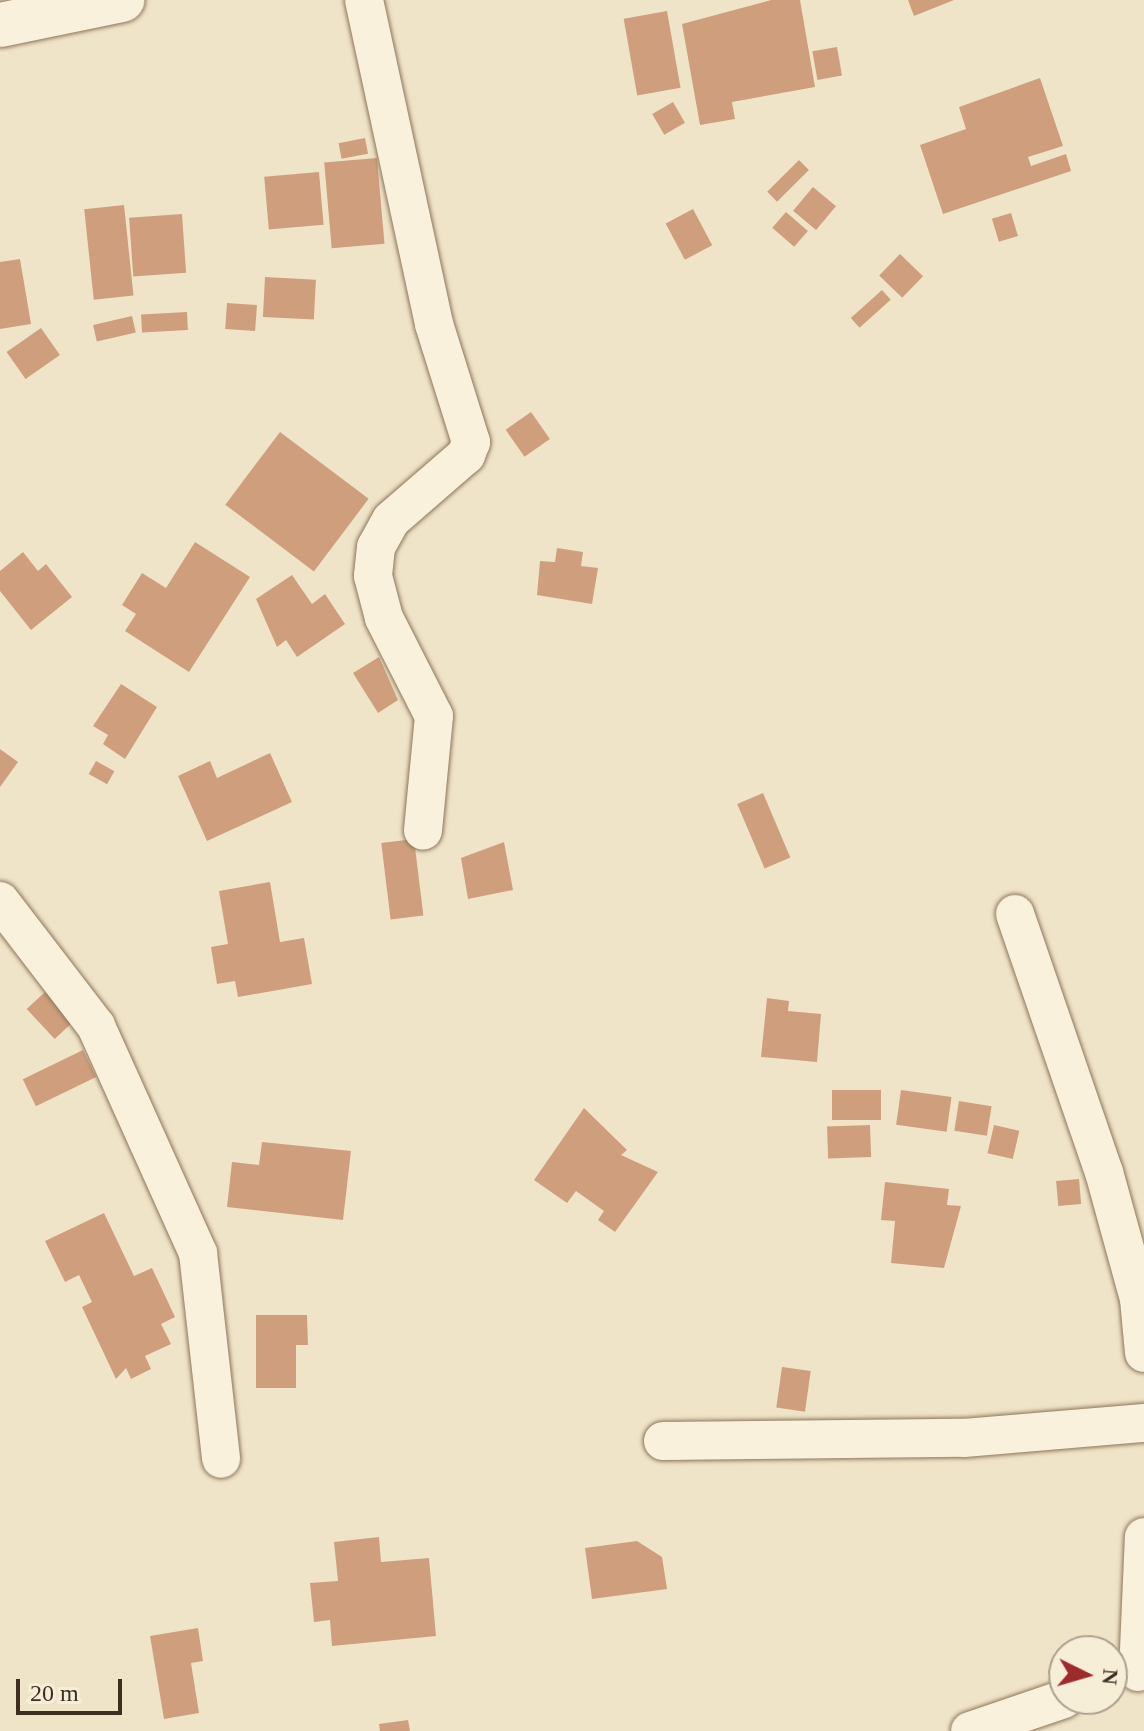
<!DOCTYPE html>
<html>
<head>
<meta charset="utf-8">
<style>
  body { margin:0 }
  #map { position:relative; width:1144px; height:1731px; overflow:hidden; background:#f0e4c8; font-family:"Times New Roman",serif }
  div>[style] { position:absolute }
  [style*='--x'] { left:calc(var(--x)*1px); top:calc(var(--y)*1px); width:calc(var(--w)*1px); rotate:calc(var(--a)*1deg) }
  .building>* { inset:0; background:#cf9f7d; transform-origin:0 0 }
  .roads { filter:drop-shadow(0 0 2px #8d765c) drop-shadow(0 0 2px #8d765c) }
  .street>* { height:38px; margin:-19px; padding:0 19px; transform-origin:19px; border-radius:19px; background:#faf1dc }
  .secondary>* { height:44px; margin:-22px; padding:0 22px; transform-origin:22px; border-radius:22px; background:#faf1dc }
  span { translate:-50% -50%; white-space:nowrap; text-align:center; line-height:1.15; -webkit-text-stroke:6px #f7eed8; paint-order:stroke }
  .north { position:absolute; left:1048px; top:1635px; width:80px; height:80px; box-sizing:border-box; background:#f7eed8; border:2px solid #ada18e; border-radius:50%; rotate:95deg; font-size:22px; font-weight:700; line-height:32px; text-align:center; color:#3d2e20 }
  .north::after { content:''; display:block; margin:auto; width:28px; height:36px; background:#9e2a2b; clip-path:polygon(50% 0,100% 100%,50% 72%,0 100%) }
  .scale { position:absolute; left:16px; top:1679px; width:106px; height:36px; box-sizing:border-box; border:4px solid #3d2e20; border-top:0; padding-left:10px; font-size:24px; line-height:28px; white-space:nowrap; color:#3d2e20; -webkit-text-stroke:6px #f7eed8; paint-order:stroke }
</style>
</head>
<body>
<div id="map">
  <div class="building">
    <i style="clip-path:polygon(771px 0,800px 0,815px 87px,732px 102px,735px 119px,700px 125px,682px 24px)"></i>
    <i style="clip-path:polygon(908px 0,954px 0,914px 16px)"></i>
    <i style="left:667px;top:11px;width:78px;height:44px;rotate:80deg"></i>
    <i style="left:837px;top:47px;width:29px;height:25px;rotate:80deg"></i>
    <i style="clip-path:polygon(1040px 78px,1063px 146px,1028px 157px,1031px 166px,1066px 154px,1071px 171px,943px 214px,920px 145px,966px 129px,959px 107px)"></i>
    <i style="left:673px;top:102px;width:24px;height:24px;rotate:60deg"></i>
    <i style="left:365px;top:138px;width:16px;height:27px;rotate:79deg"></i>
    <i style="left:377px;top:158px;width:86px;height:53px;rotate:85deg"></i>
    <i style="left:799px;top:160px;width:14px;height:45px;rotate:45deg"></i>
    <i style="left:319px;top:172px;width:53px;height:55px;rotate:85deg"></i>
    <i style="left:813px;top:187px;width:30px;height:31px;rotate:40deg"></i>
    <i style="left:124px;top:205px;width:91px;height:40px;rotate:84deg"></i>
    <i style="left:693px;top:209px;width:41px;height:31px;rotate:62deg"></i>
    <i style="left:786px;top:212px;width:29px;height:21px;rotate:41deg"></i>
    <i style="left:1011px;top:213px;width:24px;height:20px;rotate:73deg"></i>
    <i style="left:182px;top:214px;width:59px;height:53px;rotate:86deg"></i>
    <i style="left:900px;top:254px;width:32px;height:30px;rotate:44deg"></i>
    <i style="clip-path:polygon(20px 259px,31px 324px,0 329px,0 262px)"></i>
    <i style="left:265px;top:277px;width:51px;height:40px;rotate:3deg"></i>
    <i style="left:882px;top:290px;width:13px;height:42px;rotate:48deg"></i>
    <i style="left:227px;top:303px;width:30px;height:26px;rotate:4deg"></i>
    <i style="left:187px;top:312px;width:18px;height:46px;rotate:87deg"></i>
    <i style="left:132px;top:316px;width:17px;height:40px;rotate:77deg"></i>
    <i style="left:41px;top:328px;width:33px;height:42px;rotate:55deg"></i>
    <i style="left:531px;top:412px;width:33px;height:31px;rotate:55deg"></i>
    <i style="left:280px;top:432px;width:111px;height:91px;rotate:37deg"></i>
    <i style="clip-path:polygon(195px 542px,250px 577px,189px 672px,125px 631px,136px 614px,122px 605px,142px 573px,166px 588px)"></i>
    <i style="clip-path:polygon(557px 548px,583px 552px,581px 566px,598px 568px,592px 604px,537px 595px,540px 561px,555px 562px)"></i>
    <i style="clip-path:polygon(23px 552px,38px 571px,46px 564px,72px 597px,31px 630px,0 591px,0 571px)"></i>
    <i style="clip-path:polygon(292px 575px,312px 604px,325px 594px,345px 624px,297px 657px,286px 640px,277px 647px,256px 599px)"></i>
    <i style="clip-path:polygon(379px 657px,398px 700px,378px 713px,353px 673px)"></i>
    <i style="clip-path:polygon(121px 684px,157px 707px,125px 759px,103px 744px,108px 735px,93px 726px)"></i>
    <i style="clip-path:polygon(0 749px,18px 762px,0 787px)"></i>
    <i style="clip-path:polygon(270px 753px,292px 802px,207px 841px,178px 776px,210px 761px,217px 778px)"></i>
    <i style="left:96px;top:761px;width:21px;height:15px;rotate:29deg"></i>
    <i style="left:763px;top:793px;width:70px;height:28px;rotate:67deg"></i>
    <i style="left:414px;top:839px;width:77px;height:33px;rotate:83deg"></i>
    <i style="clip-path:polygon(504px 842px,513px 890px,468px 899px,461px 858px)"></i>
    <i style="clip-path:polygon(270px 882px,280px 942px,304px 938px,312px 984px,238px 997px,235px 981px,217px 984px,211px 947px,228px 944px,219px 891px)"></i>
    <i style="left:45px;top:992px;width:41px;height:25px;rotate:47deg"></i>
    <i style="clip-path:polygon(767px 998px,789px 1001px,788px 1011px,821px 1014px,817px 1062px,761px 1057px)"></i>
    <i style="left:83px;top:1050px;width:30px;height:67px;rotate:64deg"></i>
    <i style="left:881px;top:1090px;width:30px;height:49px;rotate:90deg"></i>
    <i style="left:901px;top:1090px;width:51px;height:35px;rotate:8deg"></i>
    <i style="left:959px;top:1101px;width:33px;height:30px;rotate:9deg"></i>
    <i style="clip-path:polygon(584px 1108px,627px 1150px,621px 1155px,658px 1172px,615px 1232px,598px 1220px,604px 1211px,576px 1191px,567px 1203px,534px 1180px)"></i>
    <i style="left:870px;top:1125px;width:32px;height:43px;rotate:88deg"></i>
    <i style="left:994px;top:1125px;width:26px;height:29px;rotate:13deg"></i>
    <i style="clip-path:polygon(262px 1142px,351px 1151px,343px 1220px,227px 1207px,232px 1162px,259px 1165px)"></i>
    <i style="left:1079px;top:1179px;width:25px;height:23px;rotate:85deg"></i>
    <i style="clip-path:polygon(885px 1182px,949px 1189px,947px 1205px,961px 1206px,944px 1268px,891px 1263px,895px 1221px,881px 1220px)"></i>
    <i style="clip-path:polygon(104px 1213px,134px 1276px,152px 1268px,175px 1317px,161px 1324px,171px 1344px,145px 1356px,151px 1369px,131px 1379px,126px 1368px,116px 1379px,82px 1307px,92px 1302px,79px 1275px,65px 1282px,45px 1241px)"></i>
    <i style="clip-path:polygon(256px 1315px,307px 1315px,308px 1345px,296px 1345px,296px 1388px,256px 1388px)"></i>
    <i style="left:782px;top:1367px;width:29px;height:41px;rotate:8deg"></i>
    <i style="clip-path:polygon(379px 1537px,381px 1562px,429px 1558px,436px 1636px,332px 1646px,330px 1620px,314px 1622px,310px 1583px,338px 1581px,334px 1542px)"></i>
    <i style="clip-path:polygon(637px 1541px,662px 1557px,667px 1589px,592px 1599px,585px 1548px)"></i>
    <i style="clip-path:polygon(198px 1628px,203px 1661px,191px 1663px,199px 1713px,164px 1719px,150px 1636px)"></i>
    <i style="clip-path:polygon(408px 1720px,410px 1731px,380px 1731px,379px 1724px)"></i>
  </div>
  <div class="roads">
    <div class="street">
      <i style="--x:364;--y:0;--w:331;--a:77.8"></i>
      <i style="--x:434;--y:324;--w:124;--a:72.6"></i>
      <i style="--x:471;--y:442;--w:14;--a:111"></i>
      <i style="--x:466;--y:455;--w:99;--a:139.1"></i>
      <i style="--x:391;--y:520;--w:31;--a:119"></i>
      <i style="--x:376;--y:547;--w:29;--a:96"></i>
      <i style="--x:373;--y:576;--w:43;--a:75.3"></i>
      <i style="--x:384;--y:618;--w:110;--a:63"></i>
      <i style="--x:434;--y:716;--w:115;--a:95.5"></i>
      <i style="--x:0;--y:901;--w:158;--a:52.5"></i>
      <i style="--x:96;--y:1026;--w:249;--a:65.8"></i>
      <i style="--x:198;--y:1253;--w:207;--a:83.6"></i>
      <i style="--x:1015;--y:914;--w:273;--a:71"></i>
      <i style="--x:1104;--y:1172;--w:132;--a:74.6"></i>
      <i style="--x:1139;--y:1299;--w:54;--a:84.7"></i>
      <i style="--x:663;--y:1441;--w:301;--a:-0.6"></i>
      <i style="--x:964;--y:1438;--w:181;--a:-4.8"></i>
      <i style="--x:1138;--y:1672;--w:135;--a:-87.5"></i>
      <i style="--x:970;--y:1731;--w:99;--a:-18.8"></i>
    </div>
    <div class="secondary">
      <i style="--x:0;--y:25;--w:125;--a:-11.6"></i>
    </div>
  </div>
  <div class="north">N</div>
  <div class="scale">20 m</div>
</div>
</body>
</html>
